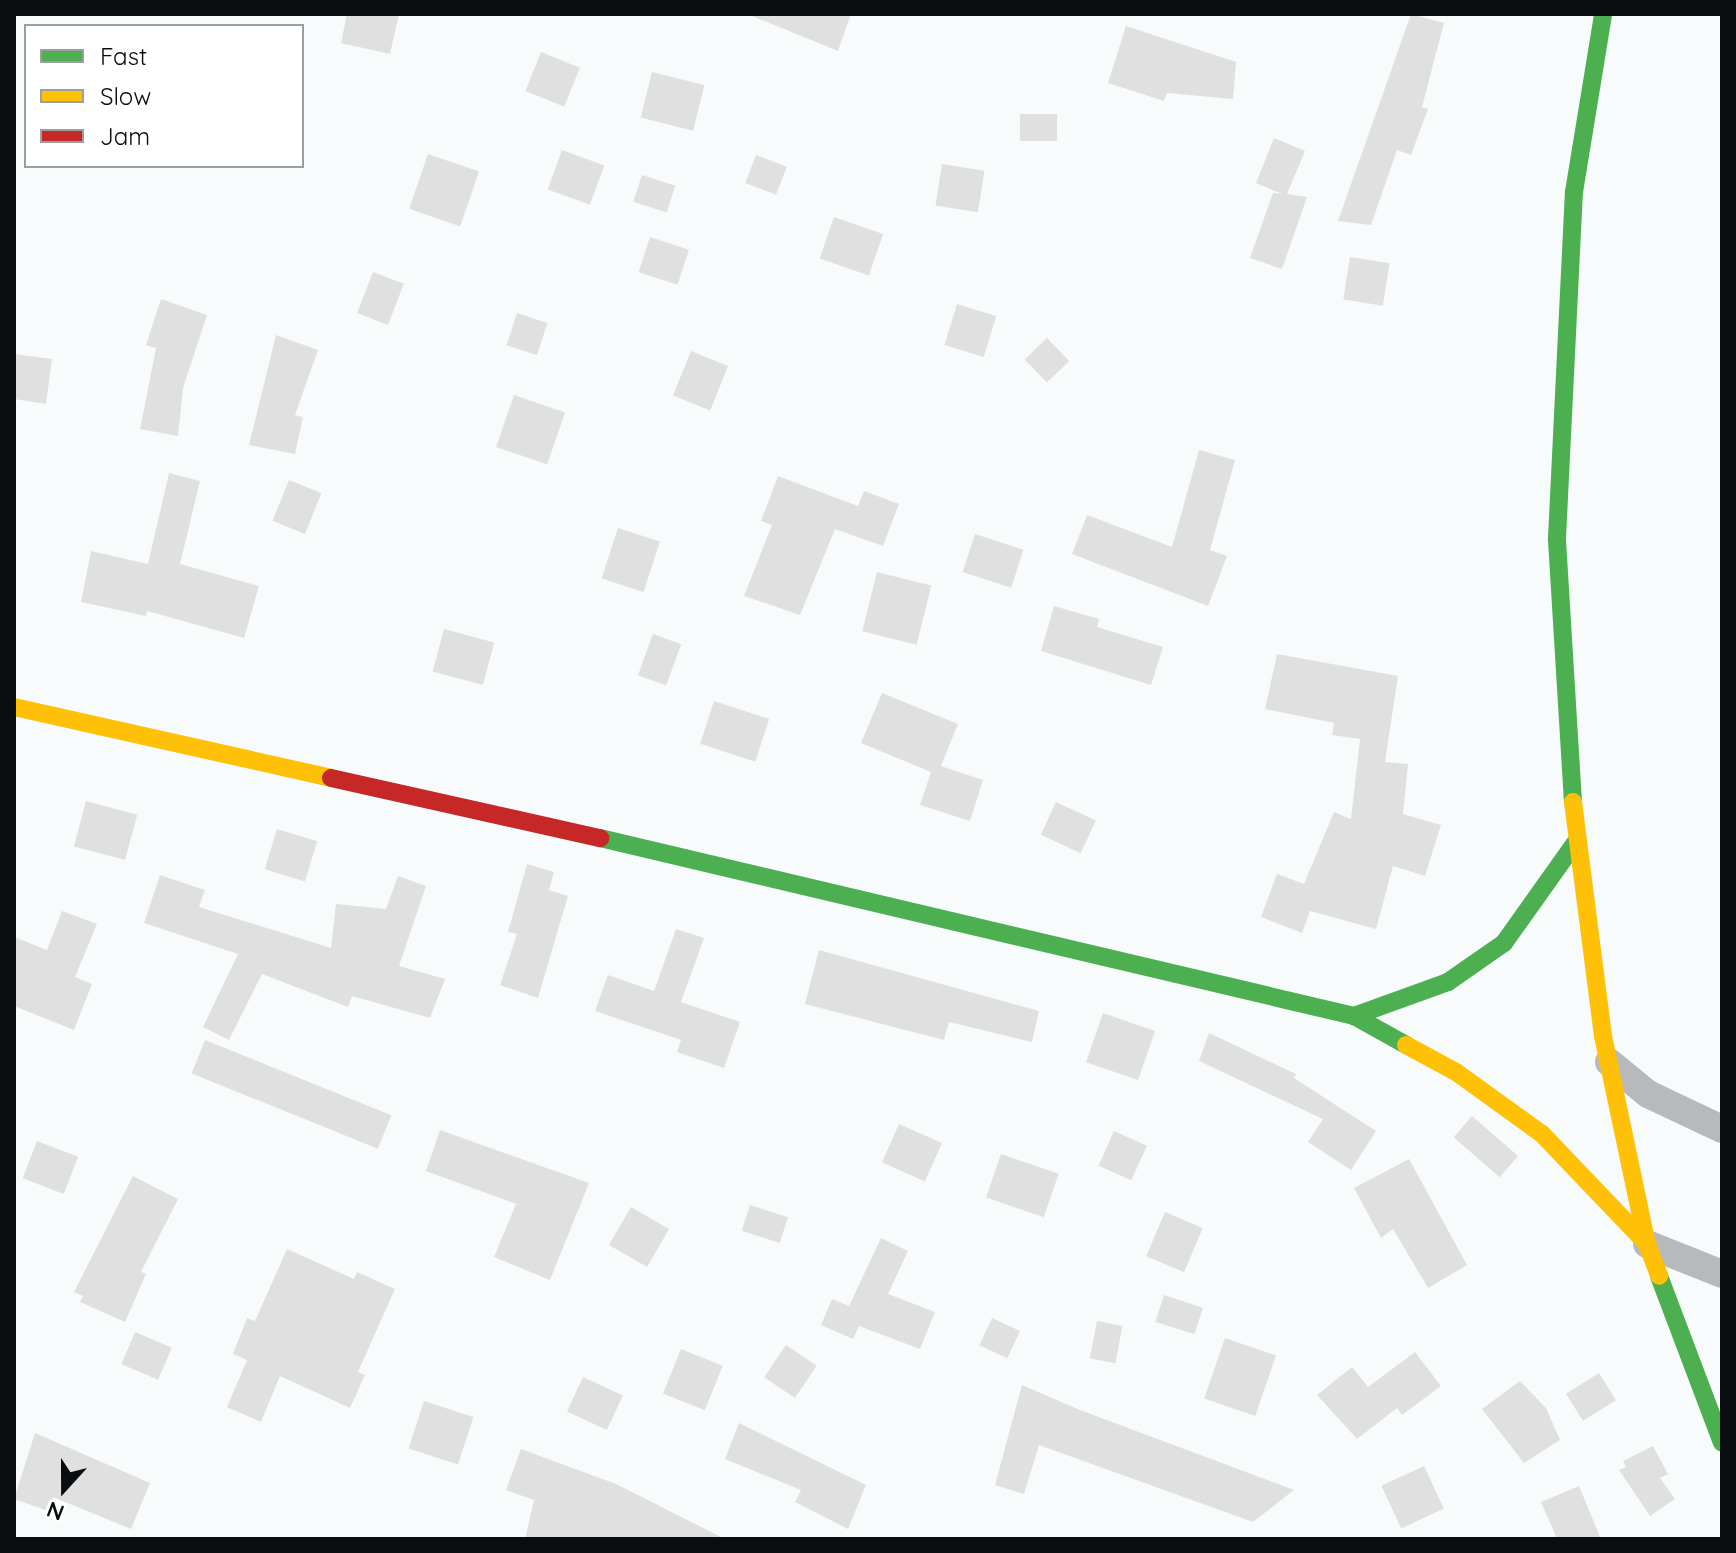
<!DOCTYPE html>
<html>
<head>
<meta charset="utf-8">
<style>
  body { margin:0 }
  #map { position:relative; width:1736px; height:1553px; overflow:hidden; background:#f8fbfc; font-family:Quicksand,sans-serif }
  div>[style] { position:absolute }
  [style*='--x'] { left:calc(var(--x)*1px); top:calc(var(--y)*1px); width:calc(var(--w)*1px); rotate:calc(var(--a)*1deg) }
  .building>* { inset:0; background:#e1e0e0; transform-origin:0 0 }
  .street>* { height:28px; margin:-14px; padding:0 14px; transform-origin:14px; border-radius:14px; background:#b7b9ba }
  .fast>* { height:18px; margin:-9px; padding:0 9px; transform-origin:9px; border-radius:9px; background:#4caf50 }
  .slow>* { height:18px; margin:-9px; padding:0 9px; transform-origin:9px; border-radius:9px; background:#ffc107 }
  .jam>* { height:18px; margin:-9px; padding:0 9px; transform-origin:9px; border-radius:9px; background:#c62828 }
  span { translate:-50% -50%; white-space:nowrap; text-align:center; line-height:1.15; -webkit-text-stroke:6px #fff; paint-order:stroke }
  .frame { position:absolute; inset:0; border:16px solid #090d0f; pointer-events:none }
  .legend { position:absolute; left:24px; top:24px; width:280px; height:144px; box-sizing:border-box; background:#fff; border:2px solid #9d9e9f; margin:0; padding:10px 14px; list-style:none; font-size:24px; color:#090d0f }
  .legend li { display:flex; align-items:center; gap:16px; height:40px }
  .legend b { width:40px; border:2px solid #9d9e9f }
  .north { position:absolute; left:24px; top:1449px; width:80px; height:80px; -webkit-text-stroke:6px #fff; paint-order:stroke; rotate:201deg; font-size:22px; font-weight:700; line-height:32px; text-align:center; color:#090d0f }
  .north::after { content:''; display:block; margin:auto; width:28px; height:36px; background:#090d0f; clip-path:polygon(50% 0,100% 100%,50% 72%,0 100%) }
</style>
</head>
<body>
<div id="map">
  <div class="building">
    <i style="clip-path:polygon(347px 14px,399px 14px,390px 54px,341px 43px)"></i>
    <i style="clip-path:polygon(747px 14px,851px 14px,838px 51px)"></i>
    <i style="clip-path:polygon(1411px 14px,1444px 23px,1422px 107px,1428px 109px,1411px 155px,1397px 150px,1371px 225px,1338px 221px)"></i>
    <i style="clip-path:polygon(1126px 26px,1236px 62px,1233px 99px,1167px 93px,1164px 101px,1108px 83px)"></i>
    <i style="left:541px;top:52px;width:42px;height:42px;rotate:22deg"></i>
    <i style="left:652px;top:72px;width:54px;height:47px;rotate:14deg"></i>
    <i style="left:1020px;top:114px;width:37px;height:27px"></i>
    <i style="clip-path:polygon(1274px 138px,1305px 151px,1287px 194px,1307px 197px,1282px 269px,1250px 258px,1273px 193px,1282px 194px,1256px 183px)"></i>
    <i style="left:562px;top:150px;width:45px;height:42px;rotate:20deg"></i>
    <i style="left:428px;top:154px;width:54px;height:58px;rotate:19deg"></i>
    <i style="left:756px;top:155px;width:33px;height:30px;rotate:21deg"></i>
    <i style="left:942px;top:164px;width:43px;height:42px;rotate:9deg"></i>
    <i style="left:642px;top:175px;width:35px;height:28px;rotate:18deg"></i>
    <i style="left:834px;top:217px;width:52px;height:44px;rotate:19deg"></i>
    <i style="left:650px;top:237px;width:41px;height:37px;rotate:18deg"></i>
    <i style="left:1350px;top:257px;width:40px;height:43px;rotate:9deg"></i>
    <i style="left:373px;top:272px;width:33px;height:44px;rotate:21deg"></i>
    <i style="clip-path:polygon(161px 299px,207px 315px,183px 388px,178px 436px,140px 429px,156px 348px,146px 345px)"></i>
    <i style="left:957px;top:304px;width:41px;height:43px;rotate:17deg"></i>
    <i style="left:517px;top:313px;width:32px;height:34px;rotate:18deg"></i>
    <i style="clip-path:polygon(276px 335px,318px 350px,295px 415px,303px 417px,295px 454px,249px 445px)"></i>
    <i style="left:1047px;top:338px;width:32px;height:31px;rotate:46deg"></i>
    <i style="left:691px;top:351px;width:40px;height:48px;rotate:22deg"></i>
    <i style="clip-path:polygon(14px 354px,52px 359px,46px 404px,14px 399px)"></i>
    <i style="left:514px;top:395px;width:54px;height:55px;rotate:19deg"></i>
    <i style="clip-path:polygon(1199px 450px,1235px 460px,1210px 550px,1227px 556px,1208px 606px,1072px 554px,1087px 515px,1172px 547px)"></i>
    <i style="clip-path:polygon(169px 473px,200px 481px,180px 564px,259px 586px,244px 638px,147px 611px,146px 616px,81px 602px,91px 551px,148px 564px)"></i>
    <i style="clip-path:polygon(778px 476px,858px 506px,864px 491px,899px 504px,883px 546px,835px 529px,800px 615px,744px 596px,772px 525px,761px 521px)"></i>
    <i style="left:289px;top:480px;width:35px;height:44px;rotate:22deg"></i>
    <i style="left:618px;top:528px;width:44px;height:53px;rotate:18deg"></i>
    <i style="left:975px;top:534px;width:51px;height:40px;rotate:18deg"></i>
    <i style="left:877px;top:572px;width:56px;height:61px;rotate:14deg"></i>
    <i style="clip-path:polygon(1054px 606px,1099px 619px,1097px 627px,1163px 647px,1151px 685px,1041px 651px)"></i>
    <i style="left:444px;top:629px;width:52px;height:44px;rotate:15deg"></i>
    <i style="left:653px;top:634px;width:30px;height:44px;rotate:20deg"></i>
    <i style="clip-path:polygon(1277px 654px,1398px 676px,1385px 762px,1408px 764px,1403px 814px,1441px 825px,1425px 876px,1393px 866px,1376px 929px,1310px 911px,1302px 933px,1261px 917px,1277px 874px,1304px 884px,1334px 812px,1351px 819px,1360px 739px,1332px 735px,1334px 723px,1265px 709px)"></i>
    <i style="clip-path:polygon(882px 693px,958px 724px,941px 766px,983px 780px,970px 821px,920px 805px,931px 772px,861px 743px)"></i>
    <i style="left:714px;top:701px;width:58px;height:45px;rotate:18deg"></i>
    <i style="left:86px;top:801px;width:53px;height:47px;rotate:15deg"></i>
    <i style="left:1056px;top:802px;width:44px;height:36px;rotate:25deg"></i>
    <i style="left:277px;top:829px;width:42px;height:42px;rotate:17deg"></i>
    <i style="clip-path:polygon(527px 864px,554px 872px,549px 890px,568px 896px,538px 998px,500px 985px,517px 934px,508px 932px)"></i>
    <i style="clip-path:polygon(160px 875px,205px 890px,199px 907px,331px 948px,336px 904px,386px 909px,398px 876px,426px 886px,399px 966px,445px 979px,430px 1018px,352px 996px,348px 1007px,262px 974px,229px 1040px,203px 1027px,238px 954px,144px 923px)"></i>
    <i style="clip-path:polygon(62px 911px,97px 924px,75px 977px,92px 984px,74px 1030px,14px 1006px,14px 937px,47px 950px)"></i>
    <i style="clip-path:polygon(676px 929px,704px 938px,681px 1002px,740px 1022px,724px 1068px,677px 1052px,681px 1040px,595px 1011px,608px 975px,654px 991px)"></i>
    <i style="clip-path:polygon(819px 950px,1039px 1011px,1032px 1042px,949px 1022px,944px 1040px,805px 1004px)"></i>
    <i style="left:1103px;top:1013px;width:55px;height:52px;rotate:19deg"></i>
    <i style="clip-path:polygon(1209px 1033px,1296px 1074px,1294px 1078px,1376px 1131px,1351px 1170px,1308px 1142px,1323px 1119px,1199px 1061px)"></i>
    <i style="left:205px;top:1040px;width:201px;height:36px;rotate:22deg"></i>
    <i style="left:1472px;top:1116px;width:61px;height:28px;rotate:41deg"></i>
    <i style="left:899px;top:1124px;width:47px;height:42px;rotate:24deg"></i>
    <i style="clip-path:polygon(440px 1130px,589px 1183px,550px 1280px,494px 1257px,516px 1204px,426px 1171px)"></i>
    <i style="left:1114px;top:1131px;width:36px;height:38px;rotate:24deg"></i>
    <i style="left:37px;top:1141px;width:44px;height:40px;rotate:21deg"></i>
    <i style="left:1001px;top:1154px;width:61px;height:46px;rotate:19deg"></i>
    <i style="clip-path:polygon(1409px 1159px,1467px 1265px,1428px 1288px,1393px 1229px,1381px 1238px,1354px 1188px)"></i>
    <i style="clip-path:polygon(133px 1176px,178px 1199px,141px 1272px,146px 1274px,125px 1322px,80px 1302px,83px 1296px,74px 1292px)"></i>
    <i style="left:750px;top:1205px;width:40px;height:27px;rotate:18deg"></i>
    <i style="left:631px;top:1207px;width:44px;height:44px;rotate:30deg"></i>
    <i style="left:1165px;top:1212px;width:41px;height:48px;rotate:23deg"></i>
    <i style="clip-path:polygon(881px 1238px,908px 1251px,888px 1294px,935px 1312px,920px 1349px,859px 1326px,853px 1339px,821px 1325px,832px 1299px,849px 1306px)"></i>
    <i style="clip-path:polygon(287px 1249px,354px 1279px,357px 1272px,395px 1289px,358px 1372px,365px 1375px,350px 1408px,280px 1376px,261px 1422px,227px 1407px,247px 1360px,233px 1354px,247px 1318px,255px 1321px)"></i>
    <i style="left:1164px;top:1295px;width:41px;height:28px;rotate:18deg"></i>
    <i style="left:992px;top:1318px;width:31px;height:30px;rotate:25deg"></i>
    <i style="left:1097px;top:1321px;width:26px;height:38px;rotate:11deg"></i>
    <i style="left:135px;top:1332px;width:40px;height:35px;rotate:23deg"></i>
    <i style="left:1225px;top:1338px;width:54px;height:64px;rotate:19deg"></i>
    <i style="left:786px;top:1345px;width:37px;height:39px;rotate:34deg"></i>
    <i style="left:681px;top:1349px;width:45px;height:48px;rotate:22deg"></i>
    <i style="clip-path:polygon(1415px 1352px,1441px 1386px,1402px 1415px,1397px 1408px,1357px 1439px,1317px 1395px,1352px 1367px,1368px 1387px)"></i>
    <i style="left:1599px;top:1373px;width:32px;height:39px;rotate:58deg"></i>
    <i style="left:583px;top:1377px;width:44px;height:38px;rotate:25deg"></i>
    <i style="clip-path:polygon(1520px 1381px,1546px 1408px,1560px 1440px,1524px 1463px,1482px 1409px)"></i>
    <i style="clip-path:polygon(1022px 1385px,1080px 1410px,1294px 1490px,1253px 1522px,1039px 1445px,1024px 1494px,995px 1485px)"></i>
    <i style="left:424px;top:1401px;width:52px;height:50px;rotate:18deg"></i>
    <i style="clip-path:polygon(739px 1423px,866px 1485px,848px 1529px,795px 1502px,801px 1490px,725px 1459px)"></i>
    <i style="clip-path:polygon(35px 1433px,150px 1483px,131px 1529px,53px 1497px,48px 1511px,14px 1499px)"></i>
    <i style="clip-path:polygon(1653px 1446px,1668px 1474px,1660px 1478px,1675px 1499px,1650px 1516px,1619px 1470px,1626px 1467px,1623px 1461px)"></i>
    <i style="clip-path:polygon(521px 1449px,616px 1484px,725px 1539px,525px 1539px,534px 1500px,506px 1490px)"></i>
    <i style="left:1424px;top:1466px;width:47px;height:47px;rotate:65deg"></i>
    <i style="clip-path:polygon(1579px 1486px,1601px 1539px,1557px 1539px,1541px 1502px)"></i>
  </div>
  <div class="street">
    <i style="--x:1609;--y:1062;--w:50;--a:39.4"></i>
    <i style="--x:1648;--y:1094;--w:82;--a:25.3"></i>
    <i style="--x:1647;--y:1244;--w:81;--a:21.8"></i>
  </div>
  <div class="fast">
    <i style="--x:1573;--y:802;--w:264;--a:-93.5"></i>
    <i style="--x:1557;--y:538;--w:346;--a:-87.2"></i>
    <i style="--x:1574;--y:192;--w:180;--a:-80.7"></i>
    <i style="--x:600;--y:838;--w:775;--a:13.28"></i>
    <i style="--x:1354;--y:1016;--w:60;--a:29.1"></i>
    <i style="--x:1354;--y:1016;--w:100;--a:-19.9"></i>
    <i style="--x:1448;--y:982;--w:68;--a:-34.9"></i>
    <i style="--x:1504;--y:943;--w:123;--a:-54.6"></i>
    <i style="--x:1659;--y:1276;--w:178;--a:69.3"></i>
  </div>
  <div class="slow">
    <i style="--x:14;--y:707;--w:325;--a:12.6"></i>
    <i style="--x:1573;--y:802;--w:236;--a:82.7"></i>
    <i style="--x:1603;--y:1036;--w:213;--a:78.1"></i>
    <i style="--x:1647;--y:1244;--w:34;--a:69"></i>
    <i style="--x:1406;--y:1045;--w:57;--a:28.4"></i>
    <i style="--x:1456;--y:1072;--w:106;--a:35.8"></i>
    <i style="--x:1542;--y:1134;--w:152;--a:46.3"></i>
  </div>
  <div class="jam">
    <i style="--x:331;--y:778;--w:276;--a:12.6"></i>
  </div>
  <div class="frame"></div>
  <ul class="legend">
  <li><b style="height:10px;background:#4caf50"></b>Fast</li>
  <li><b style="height:10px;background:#ffc107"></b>Slow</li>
  <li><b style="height:10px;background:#c62828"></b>Jam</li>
  </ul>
  <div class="north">N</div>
</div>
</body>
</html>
